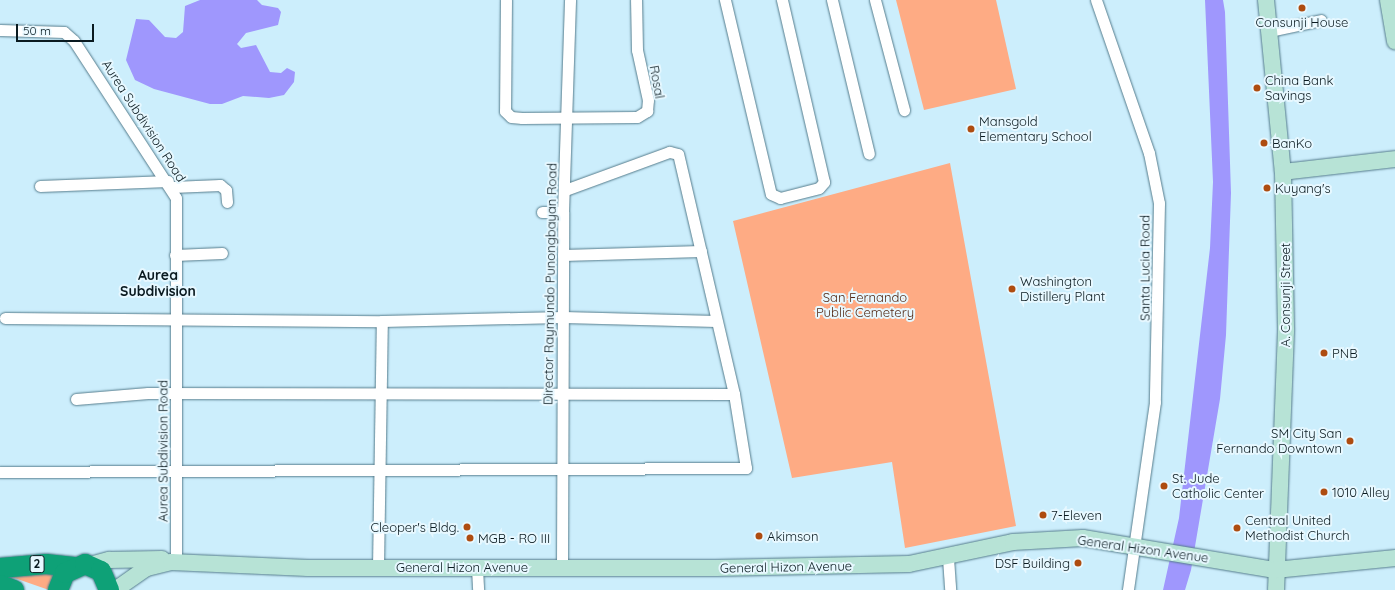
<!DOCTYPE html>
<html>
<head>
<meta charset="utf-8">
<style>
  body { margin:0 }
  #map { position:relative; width:1395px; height:590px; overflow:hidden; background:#cceefc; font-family:Quicksand,sans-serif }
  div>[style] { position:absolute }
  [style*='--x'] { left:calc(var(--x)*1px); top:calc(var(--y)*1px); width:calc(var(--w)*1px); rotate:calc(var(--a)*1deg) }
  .green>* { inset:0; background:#feab84 }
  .water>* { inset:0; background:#9f97fd }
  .roads { filter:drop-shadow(0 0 1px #557c8c) drop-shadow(0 0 1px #557c8c) }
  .street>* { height:11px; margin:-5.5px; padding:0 5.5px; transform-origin:5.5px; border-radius:5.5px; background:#fff }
  .secondary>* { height:16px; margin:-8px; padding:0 8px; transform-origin:8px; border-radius:8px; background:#b7e3d6 }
  .highway>* { height:20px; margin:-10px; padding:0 10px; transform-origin:10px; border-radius:10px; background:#0ea177 }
  .dots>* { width:11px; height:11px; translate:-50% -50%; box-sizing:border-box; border:2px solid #e7f8ff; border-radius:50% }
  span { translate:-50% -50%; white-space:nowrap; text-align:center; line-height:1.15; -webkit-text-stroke:4px #e7f8ff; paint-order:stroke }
  .shield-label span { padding:1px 3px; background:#e7f8ff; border:1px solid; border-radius:3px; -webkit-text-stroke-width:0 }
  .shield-label { font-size:12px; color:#0a1a20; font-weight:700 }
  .poi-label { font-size:13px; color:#0a1a20 }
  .left { translate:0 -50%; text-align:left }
  .right { translate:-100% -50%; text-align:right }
  .street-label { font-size:13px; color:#0a1a20 }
  .park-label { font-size:13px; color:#532915 }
  .neighbourhood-label { font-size:14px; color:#0a1a20; font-weight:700 }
  .scale { position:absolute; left:16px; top:24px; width:78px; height:18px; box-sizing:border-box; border:2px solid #0a1a20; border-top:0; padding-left:5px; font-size:12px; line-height:14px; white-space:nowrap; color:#0a1a20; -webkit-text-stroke:3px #e7f8ff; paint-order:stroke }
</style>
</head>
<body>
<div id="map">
  <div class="green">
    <i style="clip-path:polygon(896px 0,996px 0,1016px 89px,924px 110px)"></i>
    <i style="clip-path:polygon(950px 163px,1016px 526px,905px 548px,892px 462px,792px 478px,733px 221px)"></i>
    <i style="clip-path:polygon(55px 571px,49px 590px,3px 574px)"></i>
  </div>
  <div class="water">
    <i style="clip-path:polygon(200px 0,257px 0,262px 5px,278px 8px,281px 12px,278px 25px,246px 33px,237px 44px,241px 48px,256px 45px,270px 72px,281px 73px,287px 68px,295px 72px,294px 82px,284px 95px,269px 98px,243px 96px,222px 104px,210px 104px,154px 89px,135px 80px,126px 60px,136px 19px,149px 20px,165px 37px,176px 38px,183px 32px,185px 6px)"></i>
    <i style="clip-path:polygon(1205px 0,1223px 0,1225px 12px,1231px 193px,1226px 335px,1220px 399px,1191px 570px,1185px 590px,1163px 590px,1179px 518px,1210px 248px,1213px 182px)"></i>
  </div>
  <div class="roads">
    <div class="street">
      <i style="--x:506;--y:0;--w:111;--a:90.5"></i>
      <i style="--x:505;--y:111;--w:8;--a:45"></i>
      <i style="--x:511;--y:117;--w:11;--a:5"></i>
      <i style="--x:522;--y:118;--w:115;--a:-0.5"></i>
      <i style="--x:637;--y:117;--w:12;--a:-31"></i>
      <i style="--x:647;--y:111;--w:11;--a:-85"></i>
      <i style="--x:648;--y:100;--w:51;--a:-102.4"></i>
      <i style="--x:637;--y:50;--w:50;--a:-91.1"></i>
      <i style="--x:725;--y:0;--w:199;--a:76.7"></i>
      <i style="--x:771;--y:194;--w:10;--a:24"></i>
      <i style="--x:780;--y:198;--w:40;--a:-14.4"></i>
      <i style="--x:819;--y:188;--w:8;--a:-50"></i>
      <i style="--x:824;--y:182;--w:187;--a:-103"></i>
      <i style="--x:832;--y:0;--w:158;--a:76.5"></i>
      <i style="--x:875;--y:0;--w:114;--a:75.2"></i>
      <i style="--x:1096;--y:0;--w:162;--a:70.9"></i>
      <i style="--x:1149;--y:153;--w:51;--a:78.7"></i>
      <i style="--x:1159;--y:203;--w:199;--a:91.2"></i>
      <i style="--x:1155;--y:402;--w:190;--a:98.2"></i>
      <i style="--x:0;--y:30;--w:64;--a:1.8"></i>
      <i style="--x:64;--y:32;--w:13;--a:42"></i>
      <i style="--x:74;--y:41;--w:187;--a:57"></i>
      <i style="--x:176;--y:198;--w:364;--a:90"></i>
      <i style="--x:1269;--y:31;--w:53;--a:-11.9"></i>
      <i style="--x:40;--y:186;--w:128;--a:-2.2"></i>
      <i style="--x:172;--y:187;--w:48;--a:-2.4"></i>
      <i style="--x:220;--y:185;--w:8;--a:40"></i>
      <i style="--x:226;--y:190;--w:12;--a:85"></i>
      <i style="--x:542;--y:212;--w:21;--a:0"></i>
      <i style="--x:175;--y:255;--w:47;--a:-2.4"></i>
      <i style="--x:563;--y:255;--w:138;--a:-1.7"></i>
      <i style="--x:5;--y:318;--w:377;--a:0.5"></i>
      <i style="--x:382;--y:321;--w:181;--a:-1.3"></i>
      <i style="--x:563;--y:317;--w:153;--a:1.5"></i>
      <i style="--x:76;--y:399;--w:72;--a:-4.8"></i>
      <i style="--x:148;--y:393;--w:586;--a:0.1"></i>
      <i style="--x:0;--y:472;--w:746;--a:-0.31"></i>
      <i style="--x:746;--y:468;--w:75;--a:-99.2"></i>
      <i style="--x:734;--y:394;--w:246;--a:-103.1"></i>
      <i style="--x:678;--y:154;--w:9;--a:-167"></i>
      <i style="--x:669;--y:152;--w:111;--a:159.9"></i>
      <i style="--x:948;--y:558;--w:32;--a:86"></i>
      <i style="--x:378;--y:567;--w:246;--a:-89.1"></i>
      <i style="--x:477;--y:568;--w:22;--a:87"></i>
      <i style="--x:562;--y:568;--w:356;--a:-89.8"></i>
      <i style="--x:563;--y:212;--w:212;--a:-88.1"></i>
    </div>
    <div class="secondary">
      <i style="--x:1266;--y:0;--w:173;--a:84.4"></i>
      <i style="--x:1283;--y:172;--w:159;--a:88.9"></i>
      <i style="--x:1286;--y:331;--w:259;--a:92.2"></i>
      <i style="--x:1388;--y:0;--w:42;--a:80.3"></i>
      <i style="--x:1283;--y:172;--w:113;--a:-6.6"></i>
      <i style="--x:90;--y:565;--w:20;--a:-15"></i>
      <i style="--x:109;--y:560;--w:53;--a:-1.1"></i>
      <i style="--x:115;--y:590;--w:39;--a:-35"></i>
      <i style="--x:147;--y:568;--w:25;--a:-14"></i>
      <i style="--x:171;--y:562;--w:137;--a:2.5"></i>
      <i style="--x:308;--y:568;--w:408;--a:0"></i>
      <i style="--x:716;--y:568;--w:193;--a:-1.2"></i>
      <i style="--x:909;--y:564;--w:106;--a:-11.9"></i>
      <i style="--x:1013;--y:542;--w:70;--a:-3.3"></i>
      <i style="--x:1083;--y:538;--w:195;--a:9.5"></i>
      <i style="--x:1275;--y:570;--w:121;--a:-5.7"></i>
    </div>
    <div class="highway">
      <i style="--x:0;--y:568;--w:46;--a:-5"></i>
      <i style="--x:46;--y:564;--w:28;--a:6"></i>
      <i style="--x:0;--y:585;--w:15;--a:20"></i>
      <i style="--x:58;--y:590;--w:18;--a:-68"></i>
      <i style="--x:65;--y:573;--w:22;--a:-24"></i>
      <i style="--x:85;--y:564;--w:17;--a:24"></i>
      <i style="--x:101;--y:571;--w:21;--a:67"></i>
    </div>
  </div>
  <div class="dots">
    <i style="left:1302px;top:8px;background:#ae4c10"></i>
    <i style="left:1257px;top:88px;background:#ae4c10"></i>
    <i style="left:971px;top:129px;background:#ae4c10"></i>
    <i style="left:1264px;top:143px;background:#ae4c10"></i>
    <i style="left:1267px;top:188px;background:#ae4c10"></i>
    <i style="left:1012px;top:289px;background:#ae4c10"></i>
    <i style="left:1324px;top:353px;background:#ae4c10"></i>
    <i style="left:1350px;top:441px;background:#ae4c10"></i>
    <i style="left:1164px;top:486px;background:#ae4c10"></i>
    <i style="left:1324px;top:492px;background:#ae4c10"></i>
    <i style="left:1043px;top:515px;background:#ae4c10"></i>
    <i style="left:467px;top:527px;background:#ae4c10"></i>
    <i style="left:1237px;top:528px;background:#ae4c10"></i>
    <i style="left:759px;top:536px;background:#ae4c10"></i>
    <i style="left:470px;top:538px;background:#ae4c10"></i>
    <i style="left:1078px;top:563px;background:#ae4c10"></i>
  </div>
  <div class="shield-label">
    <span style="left:37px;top:564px">2</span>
  </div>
  <div class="poi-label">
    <span style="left:1302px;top:22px">Consunji House</span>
    <span class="left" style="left:1265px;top:88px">China Bank<br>Savings</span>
    <span class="left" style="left:979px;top:129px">Mansgold<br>Elementary School</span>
    <span class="left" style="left:1272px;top:143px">BanKo</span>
    <span class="left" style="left:1275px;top:188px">Kuyang's</span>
    <span class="left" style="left:1020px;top:289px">Washington<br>Distillery Plant</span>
    <span class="left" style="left:1332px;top:353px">PNB</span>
    <span class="right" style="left:1342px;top:441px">SM City San<br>Fernando Downtown</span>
    <span class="left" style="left:1172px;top:486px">St. Jude<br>Catholic Center</span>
    <span class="left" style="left:1332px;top:492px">1010 Alley</span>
    <span class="left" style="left:1051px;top:515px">7-Eleven</span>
    <span class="left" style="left:1245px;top:528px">Central United<br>Methodist Church</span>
    <span class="right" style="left:459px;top:527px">Cleoper's Bldg.</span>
    <span class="left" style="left:767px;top:536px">Akimson</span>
    <span class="left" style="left:478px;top:538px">MGB - RO III</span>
    <span class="right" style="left:1070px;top:563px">DSF Building</span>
  </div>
  <div class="street-label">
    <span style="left:657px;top:82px;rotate:80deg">Rosal</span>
    <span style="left:144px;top:121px;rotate:57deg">Aurea Subdivision Road</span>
    <span style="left:1145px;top:268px;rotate:-90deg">Santa Lucia Road</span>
    <span style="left:550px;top:284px;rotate:-89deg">Director Raymundo Punongbayan Road</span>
    <span style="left:1285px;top:295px;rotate:-90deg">A. Consunji Street</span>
    <span style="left:163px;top:451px;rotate:-90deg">Aurea Subdivision Road</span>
    <span style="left:1143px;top:549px;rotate:8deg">General Hizon Avenue</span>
    <span style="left:462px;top:567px">General Hizon Avenue</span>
    <span style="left:786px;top:567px;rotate:-1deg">General Hizon Avenue</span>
  </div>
  <div class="park-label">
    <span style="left:865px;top:305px">San Fernando<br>Public Cemetery</span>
  </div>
  <div class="neighbourhood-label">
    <span style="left:158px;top:283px">Aurea<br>Subdivision</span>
  </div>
  <div class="scale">50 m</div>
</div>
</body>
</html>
